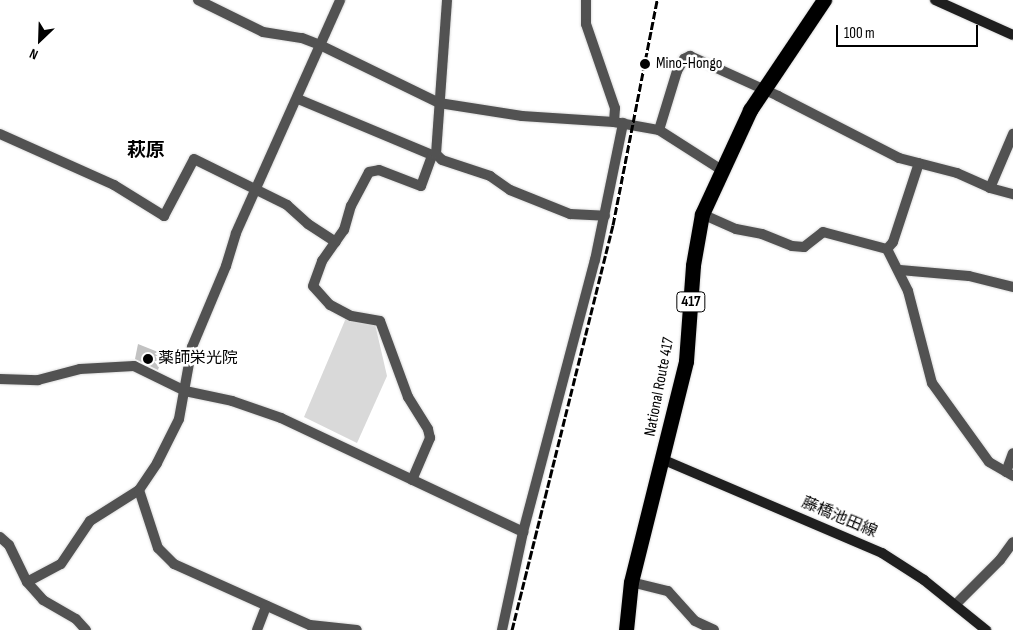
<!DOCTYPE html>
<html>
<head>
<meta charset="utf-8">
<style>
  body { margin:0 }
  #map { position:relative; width:1013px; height:630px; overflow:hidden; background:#fff; font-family:"Sofia Sans Condensed","Noto Sans JP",sans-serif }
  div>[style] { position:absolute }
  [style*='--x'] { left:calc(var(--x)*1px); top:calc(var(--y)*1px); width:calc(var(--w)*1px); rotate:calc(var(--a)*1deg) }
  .green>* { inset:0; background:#d9d9d9 }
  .building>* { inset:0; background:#c2c2c2 }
  .roads { filter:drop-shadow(0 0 1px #dbdbdb) drop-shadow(0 0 1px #dbdbdb) }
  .street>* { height:10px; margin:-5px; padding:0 5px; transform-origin:5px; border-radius:5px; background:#525252 }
  .secondary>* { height:10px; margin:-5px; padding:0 5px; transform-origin:5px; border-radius:5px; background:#1f1f1f }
  .highway>* { height:15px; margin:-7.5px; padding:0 7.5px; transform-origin:7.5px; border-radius:7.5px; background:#000 }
  .rail>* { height:3px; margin-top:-1.5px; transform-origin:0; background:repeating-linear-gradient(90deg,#000 0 8px,transparent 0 10.5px) }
  .dots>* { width:14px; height:14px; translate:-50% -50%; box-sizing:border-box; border:2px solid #fff; border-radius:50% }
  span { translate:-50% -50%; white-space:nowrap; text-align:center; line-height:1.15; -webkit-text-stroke:5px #fff; paint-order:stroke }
  .shield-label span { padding:1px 4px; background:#fff; border:1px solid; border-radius:4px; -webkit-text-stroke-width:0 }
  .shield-label { font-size:15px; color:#000; font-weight:700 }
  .poi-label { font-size:16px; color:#000 }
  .left { translate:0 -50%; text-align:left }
  .street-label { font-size:16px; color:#000 }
  .quarter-label { font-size:19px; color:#000; font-weight:700 }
  .north { position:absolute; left:15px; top:15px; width:50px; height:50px; -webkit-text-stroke:4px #fff; paint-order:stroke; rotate:204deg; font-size:14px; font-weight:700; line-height:20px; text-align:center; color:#000 }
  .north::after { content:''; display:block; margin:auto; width:18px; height:22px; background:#000; clip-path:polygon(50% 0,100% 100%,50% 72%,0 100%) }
  .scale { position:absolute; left:836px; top:25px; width:142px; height:22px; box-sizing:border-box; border:2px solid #000; border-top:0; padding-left:6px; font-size:15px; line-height:18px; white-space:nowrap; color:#000; -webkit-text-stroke:4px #fff; paint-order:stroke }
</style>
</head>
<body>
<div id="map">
  <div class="green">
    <i style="clip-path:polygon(346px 318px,375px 324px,387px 376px,357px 443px,304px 417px)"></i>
  </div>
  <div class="building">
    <i style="clip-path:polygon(138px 344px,163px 354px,158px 370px,135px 359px)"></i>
  </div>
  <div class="roads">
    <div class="street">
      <i style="--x:198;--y:0;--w:72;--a:26.2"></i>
      <i style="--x:263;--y:32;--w:39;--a:9"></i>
      <i style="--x:302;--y:38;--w:19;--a:21"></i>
      <i style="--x:320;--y:45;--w:132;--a:26"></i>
      <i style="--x:439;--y:103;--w:84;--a:8.9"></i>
      <i style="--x:522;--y:116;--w:92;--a:3.7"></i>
      <i style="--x:614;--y:122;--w:46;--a:10.1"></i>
      <i style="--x:659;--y:130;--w:72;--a:32.6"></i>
      <i style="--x:586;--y:0;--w:24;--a:90"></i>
      <i style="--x:586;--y:24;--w:89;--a:71"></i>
      <i style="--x:615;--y:108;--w:14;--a:94"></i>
      <i style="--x:298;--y:99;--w:145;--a:22.7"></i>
      <i style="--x:659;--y:130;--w:62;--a:-73"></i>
      <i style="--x:677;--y:71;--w:14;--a:-60"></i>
      <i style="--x:684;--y:59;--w:7;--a:-27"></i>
      <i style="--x:690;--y:56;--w:97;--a:24.4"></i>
      <i style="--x:778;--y:96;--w:136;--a:27.1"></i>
      <i style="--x:899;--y:158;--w:60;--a:14.5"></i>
      <i style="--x:957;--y:173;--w:36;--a:24"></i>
      <i style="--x:990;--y:188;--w:24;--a:15"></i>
      <i style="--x:0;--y:134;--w:125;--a:24.1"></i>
      <i style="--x:114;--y:185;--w:59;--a:31.8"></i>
      <i style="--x:164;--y:216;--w:64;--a:-62.2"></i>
      <i style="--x:194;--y:159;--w:104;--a:26.3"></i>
      <i style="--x:287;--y:205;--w:28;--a:42"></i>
      <i style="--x:308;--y:224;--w:33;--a:33"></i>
      <i style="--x:436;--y:154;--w:8;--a:45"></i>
      <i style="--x:442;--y:160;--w:51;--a:18.4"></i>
      <i style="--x:490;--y:176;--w:24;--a:35"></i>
      <i style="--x:510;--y:190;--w:65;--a:21.8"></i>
      <i style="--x:570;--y:214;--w:35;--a:3"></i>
      <i style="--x:990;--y:188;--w:59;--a:-66.9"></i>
      <i style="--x:702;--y:214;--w:37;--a:24"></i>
      <i style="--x:736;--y:229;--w:26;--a:11"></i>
      <i style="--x:762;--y:234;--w:32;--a:22"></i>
      <i style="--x:792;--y:246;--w:12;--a:5"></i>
      <i style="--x:804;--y:247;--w:24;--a:-38"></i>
      <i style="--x:823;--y:232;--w:66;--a:14.9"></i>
      <i style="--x:887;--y:249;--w:47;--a:63.4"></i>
      <i style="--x:908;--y:291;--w:95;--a:75.4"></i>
      <i style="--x:932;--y:383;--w:97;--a:54.2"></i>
      <i style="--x:989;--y:462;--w:28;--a:30"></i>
      <i style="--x:887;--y:249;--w:9;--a:-49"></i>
      <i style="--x:893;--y:242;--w:83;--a:-71.8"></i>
      <i style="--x:900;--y:270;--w:69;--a:5"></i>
      <i style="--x:969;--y:276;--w:45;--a:14"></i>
      <i style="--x:0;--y:379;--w:38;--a:2"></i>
      <i style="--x:38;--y:380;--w:43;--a:-14.7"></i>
      <i style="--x:80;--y:369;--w:54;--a:-3.2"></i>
      <i style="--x:134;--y:366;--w:57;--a:26.1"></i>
      <i style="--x:185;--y:391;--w:48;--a:12"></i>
      <i style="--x:232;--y:401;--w:52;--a:19.1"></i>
      <i style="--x:281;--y:418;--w:268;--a:25.2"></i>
      <i style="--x:1006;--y:472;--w:20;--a:-70"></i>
      <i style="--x:412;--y:480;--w:46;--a:-66.8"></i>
      <i style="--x:430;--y:438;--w:9;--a:-103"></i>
      <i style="--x:428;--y:429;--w:38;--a:-122"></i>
      <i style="--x:408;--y:397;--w:81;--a:-110.2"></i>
      <i style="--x:380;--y:321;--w:29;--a:-170"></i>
      <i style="--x:351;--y:316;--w:24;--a:-152"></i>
      <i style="--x:330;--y:305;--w:25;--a:-132"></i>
      <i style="--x:313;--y:286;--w:27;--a:-70"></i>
      <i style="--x:322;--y:261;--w:38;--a:-55"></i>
      <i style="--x:344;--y:230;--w:25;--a:-74"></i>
      <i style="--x:351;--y:206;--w:38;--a:-62"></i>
      <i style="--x:369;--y:172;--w:10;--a:-11"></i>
      <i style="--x:379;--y:170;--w:45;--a:20.9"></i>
      <i style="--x:421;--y:186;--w:33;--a:-70"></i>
      <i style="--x:432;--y:155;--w:4;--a:-14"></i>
      <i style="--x:436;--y:154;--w:154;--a:-85.9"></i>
      <i style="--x:139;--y:490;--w:61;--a:71.9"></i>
      <i style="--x:158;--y:548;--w:23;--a:45"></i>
      <i style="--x:174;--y:564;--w:149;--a:24.2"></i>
      <i style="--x:310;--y:625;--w:47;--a:6.1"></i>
      <i style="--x:0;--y:537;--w:12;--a:42"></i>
      <i style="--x:9;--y:545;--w:41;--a:64.1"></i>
      <i style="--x:27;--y:582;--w:24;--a:48"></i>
      <i style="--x:43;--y:600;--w:38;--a:30"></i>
      <i style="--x:76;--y:619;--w:15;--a:48"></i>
      <i style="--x:27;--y:582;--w:38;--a:-28"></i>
      <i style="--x:61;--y:564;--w:52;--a:-56"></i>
      <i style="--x:90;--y:521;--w:58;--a:-32.3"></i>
      <i style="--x:139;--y:490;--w:32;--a:-56"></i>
      <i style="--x:157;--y:463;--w:49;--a:-63.4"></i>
      <i style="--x:179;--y:419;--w:73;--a:-79.8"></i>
      <i style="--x:192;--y:347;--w:88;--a:-67.2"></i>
      <i style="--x:226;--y:266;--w:34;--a:-73"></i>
      <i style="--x:236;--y:233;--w:255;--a:-65.9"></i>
      <i style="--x:631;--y:582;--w:38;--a:14"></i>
      <i style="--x:668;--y:591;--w:40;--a:48"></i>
      <i style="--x:695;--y:621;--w:21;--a:25"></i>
      <i style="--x:956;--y:604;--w:62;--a:-45"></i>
      <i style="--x:1000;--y:560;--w:22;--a:-54"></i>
      <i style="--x:257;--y:630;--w:26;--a:-69"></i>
      <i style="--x:502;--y:630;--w:100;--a:-77.9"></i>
      <i style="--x:523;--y:532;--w:281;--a:-75.2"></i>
      <i style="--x:595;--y:260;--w:140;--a:-78.4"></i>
    </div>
    <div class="secondary">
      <i style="--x:935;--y:0;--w:85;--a:24.2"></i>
      <i style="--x:664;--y:460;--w:237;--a:23.1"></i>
      <i style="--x:882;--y:553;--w:50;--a:32.7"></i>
      <i style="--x:924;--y:580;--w:80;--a:38.9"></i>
    </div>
    <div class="highway">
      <i style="--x:626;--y:630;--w:48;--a:-84.1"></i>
      <i style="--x:631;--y:582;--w:228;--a:-76"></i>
      <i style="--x:686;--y:361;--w:96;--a:-85.8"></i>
      <i style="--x:693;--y:265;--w:52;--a:-80"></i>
      <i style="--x:702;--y:214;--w:115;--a:-65.2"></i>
      <i style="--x:750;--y:110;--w:133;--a:-56.1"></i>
    </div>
  </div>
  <div class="rail">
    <i style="--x:512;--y:630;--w:417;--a:-76"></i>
    <i style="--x:613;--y:225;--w:229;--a:-78.9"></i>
  </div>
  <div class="dots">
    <i style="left:645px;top:64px;background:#000"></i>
    <i style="left:148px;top:359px;background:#000"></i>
  </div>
  <div class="shield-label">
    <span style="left:691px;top:302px">417</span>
  </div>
  <div class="poi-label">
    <span class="left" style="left:656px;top:64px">Mino-Hongo</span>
    <span class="left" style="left:158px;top:359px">薬師栄光院</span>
  </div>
  <div class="street-label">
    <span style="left:660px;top:387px;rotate:-79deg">National Route 417</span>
    <span style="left:839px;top:518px;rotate:23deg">藤橋池田線</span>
  </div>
  <div class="quarter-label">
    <span style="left:146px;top:151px">萩原</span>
  </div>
  <div class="north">N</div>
  <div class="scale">100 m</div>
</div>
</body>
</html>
